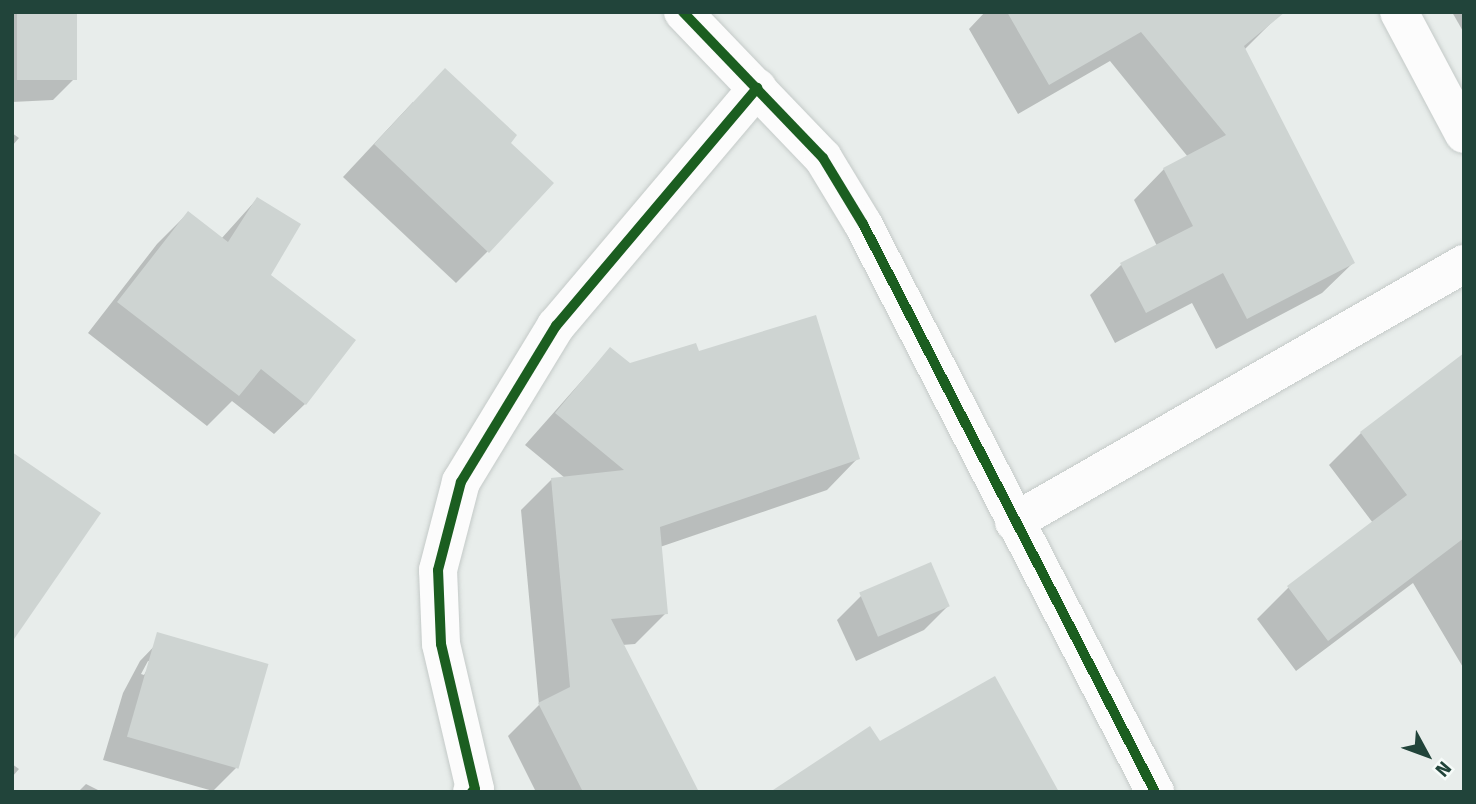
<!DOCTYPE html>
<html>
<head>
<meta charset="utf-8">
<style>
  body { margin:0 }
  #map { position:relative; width:1476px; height:804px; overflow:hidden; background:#e8edeb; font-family:"Fira Sans",sans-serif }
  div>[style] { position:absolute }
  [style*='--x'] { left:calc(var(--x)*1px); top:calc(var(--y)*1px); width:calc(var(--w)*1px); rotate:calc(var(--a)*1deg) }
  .shadow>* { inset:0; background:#0003 }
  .building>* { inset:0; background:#ced4d2; transform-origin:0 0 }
  .roads { filter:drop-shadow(0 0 2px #c4cac8) drop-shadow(0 0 2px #c4cac8) }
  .minor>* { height:38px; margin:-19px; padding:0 19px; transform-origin:19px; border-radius:19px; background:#fcfcfc }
  .cycleway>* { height:10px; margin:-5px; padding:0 5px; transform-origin:5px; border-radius:5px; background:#1b5e20 }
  span { translate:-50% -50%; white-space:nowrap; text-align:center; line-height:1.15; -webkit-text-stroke:7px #f6fbf9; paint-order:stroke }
  .frame { position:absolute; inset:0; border:14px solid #21443a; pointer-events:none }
  .north { position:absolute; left:1392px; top:720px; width:70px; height:70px; -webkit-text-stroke:5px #f6fbf9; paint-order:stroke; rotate:131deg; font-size:19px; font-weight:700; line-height:28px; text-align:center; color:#21443a }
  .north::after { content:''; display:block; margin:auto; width:24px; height:32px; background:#21443a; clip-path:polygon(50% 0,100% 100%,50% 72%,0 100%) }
</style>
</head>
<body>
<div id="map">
  <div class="shadow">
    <i style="clip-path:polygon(12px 12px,75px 12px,77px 76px,53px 100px,12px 102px)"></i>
    <i style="clip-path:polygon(985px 12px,1274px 12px,1278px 16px,1244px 50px,1353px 263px,1322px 293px,1216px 349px,1192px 303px,1115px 343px,1090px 295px,1121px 265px,1157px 246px,1134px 200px,1164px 169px,1188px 157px,1110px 61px,1018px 114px,969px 29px)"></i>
    <i style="clip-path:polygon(1452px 12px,1464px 12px,1464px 33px)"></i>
    <i style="clip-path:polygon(413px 102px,508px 143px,488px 251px,456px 283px,343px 177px)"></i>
    <i style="clip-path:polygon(12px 133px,19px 138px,12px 146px)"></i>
    <i style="clip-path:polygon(257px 199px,268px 275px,305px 404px,274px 434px,232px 401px,207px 426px,88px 333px,157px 244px,188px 213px,221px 239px)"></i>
    <i style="clip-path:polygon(610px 349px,629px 365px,698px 353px,858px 458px,827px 490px,660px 547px,666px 613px,635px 644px,622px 645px,697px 792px,536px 792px,508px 736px,539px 705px,521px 510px,552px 479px,565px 478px,525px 445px)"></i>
    <i style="clip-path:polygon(1464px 355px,1464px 669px,1413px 583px,1296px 671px,1257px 619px,1289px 587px,1373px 523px,1329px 465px,1361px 433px)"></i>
    <i style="clip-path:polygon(861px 596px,948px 606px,924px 630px,856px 661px,837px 620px)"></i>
    <i style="clip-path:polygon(evenodd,164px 636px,237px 767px,213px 791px,103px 760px,123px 693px,140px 661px,164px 636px,148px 661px,152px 661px,144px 675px,141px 674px,148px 661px)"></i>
    <i style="clip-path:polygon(12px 764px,19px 769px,12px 777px)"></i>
    <i style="clip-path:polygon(86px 784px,102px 792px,78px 792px)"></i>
  </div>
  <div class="building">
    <i style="left:17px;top:12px;width:60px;height:68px"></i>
    <i style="clip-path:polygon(1007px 12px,1285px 12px,1244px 46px,1355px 263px,1247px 319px,1223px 273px,1146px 313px,1120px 263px,1193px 226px,1163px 168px,1226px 135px,1141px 32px,1049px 85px)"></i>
    <i style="clip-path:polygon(445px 68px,517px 135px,511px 143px,554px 183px,489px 253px,374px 144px)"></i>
    <i style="clip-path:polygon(257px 197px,301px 224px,271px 275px,356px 340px,306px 405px,261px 369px,239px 396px,117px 302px,188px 211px,228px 242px)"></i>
    <i style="clip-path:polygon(816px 315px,860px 459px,660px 527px,668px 614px,611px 619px,699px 792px,583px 792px,538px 703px,570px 687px,551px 478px,624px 470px,555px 413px,610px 347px,630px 363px,696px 343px,699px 351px)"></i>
    <i style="clip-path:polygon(1464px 353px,1464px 538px,1328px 641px,1287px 586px,1407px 495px,1360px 432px)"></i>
    <i style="clip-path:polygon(12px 452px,101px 513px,12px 642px)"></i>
    <i style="left:931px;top:562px;width:48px;height:78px;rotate:67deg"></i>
    <i style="left:157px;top:632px;width:116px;height:109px;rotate:16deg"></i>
    <i style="clip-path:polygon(995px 676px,1059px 792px,770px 792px,870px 726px,880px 741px)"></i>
  </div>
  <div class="roads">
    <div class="minor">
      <i style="--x:683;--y:12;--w:202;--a:46.2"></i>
      <i style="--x:823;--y:158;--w:77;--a:58.8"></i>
      <i style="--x:863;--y:224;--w:639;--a:62.79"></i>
      <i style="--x:1399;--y:12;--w:138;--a:62"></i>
      <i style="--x:1014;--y:522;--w:519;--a:-29.83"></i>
      <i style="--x:472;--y:792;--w:4;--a:-45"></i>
      <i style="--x:475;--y:789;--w:149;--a:-103.2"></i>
      <i style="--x:441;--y:644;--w:74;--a:-92.3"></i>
      <i style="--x:438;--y:570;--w:91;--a:-75.4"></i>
      <i style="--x:461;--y:482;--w:183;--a:-58.7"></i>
      <i style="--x:556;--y:326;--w:312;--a:-49.8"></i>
    </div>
  </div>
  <div class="cycleway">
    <i style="--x:683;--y:12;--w:202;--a:46.2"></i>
    <i style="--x:823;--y:158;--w:77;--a:58.8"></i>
    <i style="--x:863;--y:224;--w:639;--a:62.79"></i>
    <i style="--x:472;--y:792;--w:4;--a:-45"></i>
    <i style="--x:475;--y:789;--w:149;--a:-103.2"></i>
    <i style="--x:441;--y:644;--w:74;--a:-92.3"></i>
    <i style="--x:438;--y:570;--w:91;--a:-75.4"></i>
    <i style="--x:461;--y:482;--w:183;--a:-58.7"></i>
    <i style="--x:556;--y:326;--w:312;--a:-49.8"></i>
  </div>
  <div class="frame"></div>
  <div class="north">N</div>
</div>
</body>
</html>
